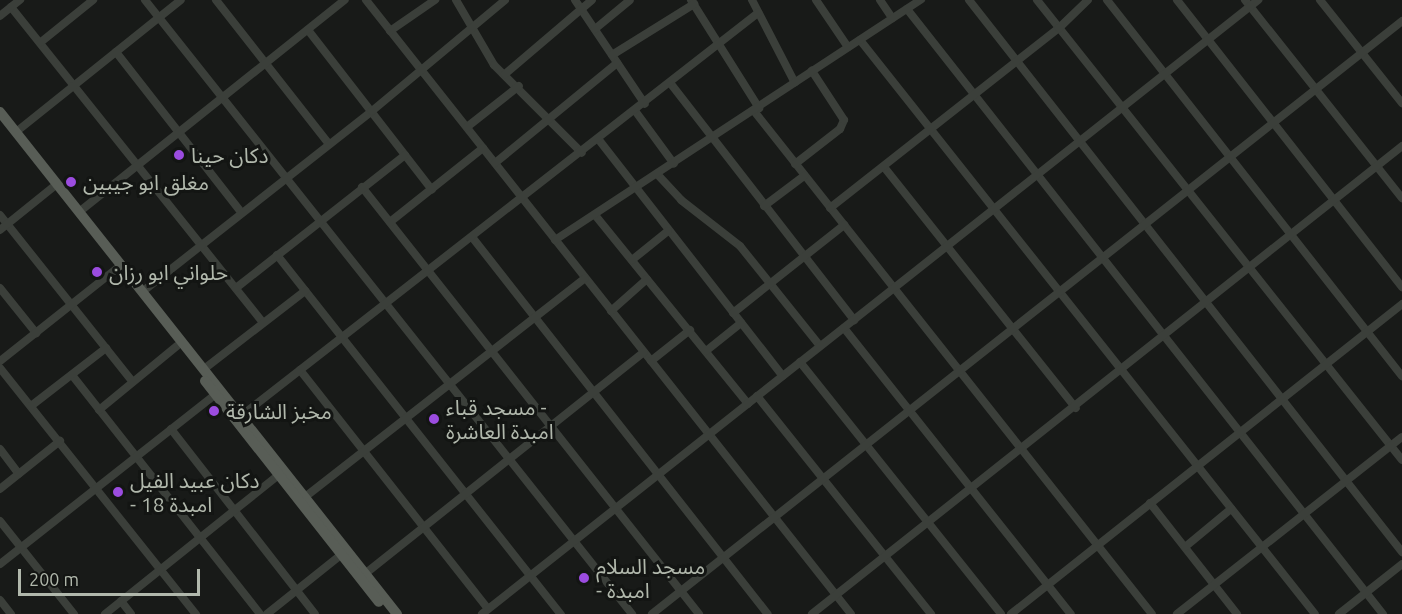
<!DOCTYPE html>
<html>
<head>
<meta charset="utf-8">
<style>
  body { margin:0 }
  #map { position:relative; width:1402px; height:614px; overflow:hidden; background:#181a18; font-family:Ubuntu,"Noto Sans Arabic",sans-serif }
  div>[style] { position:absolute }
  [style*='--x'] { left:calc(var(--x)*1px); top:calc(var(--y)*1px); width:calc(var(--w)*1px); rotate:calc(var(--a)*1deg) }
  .minor>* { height:8px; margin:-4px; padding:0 4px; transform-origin:4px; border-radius:4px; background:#3b3f3a }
  .major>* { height:10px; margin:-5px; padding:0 5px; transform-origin:5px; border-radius:5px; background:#585d56 }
  .dots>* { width:16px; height:16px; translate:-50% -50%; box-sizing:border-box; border:3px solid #131513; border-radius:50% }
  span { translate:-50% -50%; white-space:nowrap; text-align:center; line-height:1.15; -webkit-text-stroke:6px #131513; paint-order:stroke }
  .poi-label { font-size:21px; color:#b1b8ac }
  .left { translate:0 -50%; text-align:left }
  .scale { position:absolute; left:18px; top:569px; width:182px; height:27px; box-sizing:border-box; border:3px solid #b1b8ac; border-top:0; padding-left:8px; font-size:18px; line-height:21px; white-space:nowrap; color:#b1b8ac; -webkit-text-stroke:4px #131513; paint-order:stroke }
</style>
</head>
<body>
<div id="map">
  <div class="minor">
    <i style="--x:145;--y:0;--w:784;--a:51.58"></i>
    <i style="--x:216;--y:0;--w:183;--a:51.9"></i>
    <i style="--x:366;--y:0;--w:782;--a:51.69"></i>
    <i style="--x:456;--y:0;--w:75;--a:59.7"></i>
    <i style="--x:494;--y:65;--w:124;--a:45"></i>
    <i style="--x:575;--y:0;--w:125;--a:56.1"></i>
    <i style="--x:691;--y:0;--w:128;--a:57.8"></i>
    <i style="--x:752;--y:0;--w:93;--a:62.6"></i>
    <i style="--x:816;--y:0;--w:57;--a:55.8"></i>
    <i style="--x:880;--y:0;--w:22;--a:56"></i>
    <i style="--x:969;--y:0;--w:702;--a:51.89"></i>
    <i style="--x:1037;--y:0;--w:587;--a:51.57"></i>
    <i style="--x:1107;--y:0;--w:478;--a:51.9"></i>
    <i style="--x:1177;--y:0;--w:365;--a:51.9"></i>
    <i style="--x:1245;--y:0;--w:253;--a:51.6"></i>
    <i style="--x:1320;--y:0;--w:132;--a:51.5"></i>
    <i style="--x:11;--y:7;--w:404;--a:51.4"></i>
    <i style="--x:907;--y:9;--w:770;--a:51.81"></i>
    <i style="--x:0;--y:16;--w:26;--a:-39"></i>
    <i style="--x:595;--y:29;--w:45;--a:-39.6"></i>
    <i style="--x:308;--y:30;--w:202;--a:52.2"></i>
    <i style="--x:390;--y:31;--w:55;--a:-34.6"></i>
    <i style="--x:860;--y:40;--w:732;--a:51.6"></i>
    <i style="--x:41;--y:42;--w:67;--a:-38.9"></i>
    <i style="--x:116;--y:52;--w:203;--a:52"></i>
    <i style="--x:612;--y:55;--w:97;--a:-31.9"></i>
    <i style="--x:505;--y:74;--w:114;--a:-40.4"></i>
    <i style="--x:671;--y:84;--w:299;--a:52.2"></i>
    <i style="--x:754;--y:111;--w:641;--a:51.65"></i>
    <i style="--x:636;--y:112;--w:64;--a:53.8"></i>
    <i style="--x:467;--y:127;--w:66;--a:-38.3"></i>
    <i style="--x:16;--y:132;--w:211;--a:-38.7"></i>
    <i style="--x:599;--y:140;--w:299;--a:52.1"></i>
    <i style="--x:495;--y:163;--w:158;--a:-39.3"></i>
    <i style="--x:795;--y:164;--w:57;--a:-37.9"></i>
    <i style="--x:840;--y:129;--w:10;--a:-66"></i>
    <i style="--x:844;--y:120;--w:59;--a:-123.1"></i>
    <i style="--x:884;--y:167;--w:308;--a:51.5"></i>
    <i style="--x:658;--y:175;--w:34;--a:47"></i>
    <i style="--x:681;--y:200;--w:75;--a:37.9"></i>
    <i style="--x:740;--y:246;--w:128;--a:51.3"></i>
    <i style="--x:362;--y:187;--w:544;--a:51.72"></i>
    <i style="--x:764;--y:206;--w:50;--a:-36.9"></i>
    <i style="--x:830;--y:208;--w:291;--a:-38.2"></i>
    <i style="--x:1059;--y:28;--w:40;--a:-44"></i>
    <i style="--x:79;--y:212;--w:340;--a:-38.6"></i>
    <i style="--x:0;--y:215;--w:213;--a:51.5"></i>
    <i style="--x:595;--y:215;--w:243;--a:51"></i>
    <i style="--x:390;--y:222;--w:119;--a:-38.5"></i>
    <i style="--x:0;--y:230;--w:73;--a:-38.9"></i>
    <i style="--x:472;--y:237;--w:479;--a:51.9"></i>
    <i style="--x:555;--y:240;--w:438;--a:-33.3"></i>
    <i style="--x:277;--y:255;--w:458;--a:51.7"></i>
    <i style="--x:632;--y:260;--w:46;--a:-38.9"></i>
    <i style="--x:0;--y:288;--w:58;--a:51.3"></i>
    <i style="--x:236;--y:288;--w:215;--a:-38.2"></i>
    <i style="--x:142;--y:292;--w:293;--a:-38.2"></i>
    <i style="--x:372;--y:111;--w:173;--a:-39.8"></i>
    <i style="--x:611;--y:311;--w:48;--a:-41.6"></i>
    <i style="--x:733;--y:313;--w:142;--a:-38.4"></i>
    <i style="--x:844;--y:328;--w:365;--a:51.6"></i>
    <i style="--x:706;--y:351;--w:45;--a:-38.7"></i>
    <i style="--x:0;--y:361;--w:148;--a:-38.4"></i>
    <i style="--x:651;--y:361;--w:50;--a:-38.5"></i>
    <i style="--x:800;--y:362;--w:322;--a:51.4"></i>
    <i style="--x:0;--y:368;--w:315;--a:51.5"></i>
    <i style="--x:204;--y:369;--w:128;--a:-37.7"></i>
    <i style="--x:300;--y:370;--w:304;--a:51.8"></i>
    <i style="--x:72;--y:375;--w:304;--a:51.8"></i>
    <i style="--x:757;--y:396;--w:279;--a:51.4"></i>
    <i style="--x:31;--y:406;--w:95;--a:-37.7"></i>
    <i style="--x:99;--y:410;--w:101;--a:-39.4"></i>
    <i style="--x:241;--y:416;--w:656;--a:-37.94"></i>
    <i style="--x:171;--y:429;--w:234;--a:52.1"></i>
    <i style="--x:0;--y:449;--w:31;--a:53"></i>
    <i style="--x:0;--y:489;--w:77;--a:-38.7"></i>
    <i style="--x:305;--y:497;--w:355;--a:-38"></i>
    <i style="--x:1150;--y:503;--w:141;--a:51.9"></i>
    <i style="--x:0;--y:521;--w:119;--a:51.5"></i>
    <i style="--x:1185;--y:547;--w:60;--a:-39.6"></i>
    <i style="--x:0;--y:564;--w:273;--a:-38.2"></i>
    <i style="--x:366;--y:573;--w:355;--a:-38.5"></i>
    <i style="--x:0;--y:600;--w:18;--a:52"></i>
    <i style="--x:121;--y:601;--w:16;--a:52"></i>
    <i style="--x:105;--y:614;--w:227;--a:-38.7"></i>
    <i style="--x:267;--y:614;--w:95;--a:-38.6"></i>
    <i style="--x:482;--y:614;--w:990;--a:-38.35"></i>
    <i style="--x:652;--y:614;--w:956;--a:-38.33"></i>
    <i style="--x:812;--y:614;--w:753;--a:-38.42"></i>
    <i style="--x:1011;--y:614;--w:499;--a:-38.4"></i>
    <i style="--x:1177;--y:614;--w:286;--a:-38.2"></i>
    <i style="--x:1339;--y:614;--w:80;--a:-38.4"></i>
  </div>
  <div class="major">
    <i style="--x:0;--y:112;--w:640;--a:51.66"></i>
    <i style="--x:205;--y:381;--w:281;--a:51.8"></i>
  </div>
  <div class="dots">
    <i style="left:179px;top:155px;background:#9b4cdf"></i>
    <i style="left:71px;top:182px;background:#9b4cdf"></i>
    <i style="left:97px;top:272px;background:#9b4cdf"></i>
    <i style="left:214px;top:411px;background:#9b4cdf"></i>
    <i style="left:434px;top:419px;background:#9b4cdf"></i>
    <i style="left:118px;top:492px;background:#9b4cdf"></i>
    <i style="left:584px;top:578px;background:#9b4cdf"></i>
  </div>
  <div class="poi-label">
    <span class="left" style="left:191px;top:155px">دكان حينا</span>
    <span class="left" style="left:83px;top:182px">مغلق ابو جيبين</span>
    <span class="left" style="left:109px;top:272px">حلواني ابو رزان</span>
    <span class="left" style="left:446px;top:419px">مسجد قباء -<br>امبدة العاشرة</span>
    <span class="left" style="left:226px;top:411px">مخبز الشارقة</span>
    <span class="left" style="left:130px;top:492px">دكان عبيد الفيل<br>- امبدة 18</span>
    <span class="left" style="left:596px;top:578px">مسجد السلام<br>- امبدة</span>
  </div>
  <div class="scale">200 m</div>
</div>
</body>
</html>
